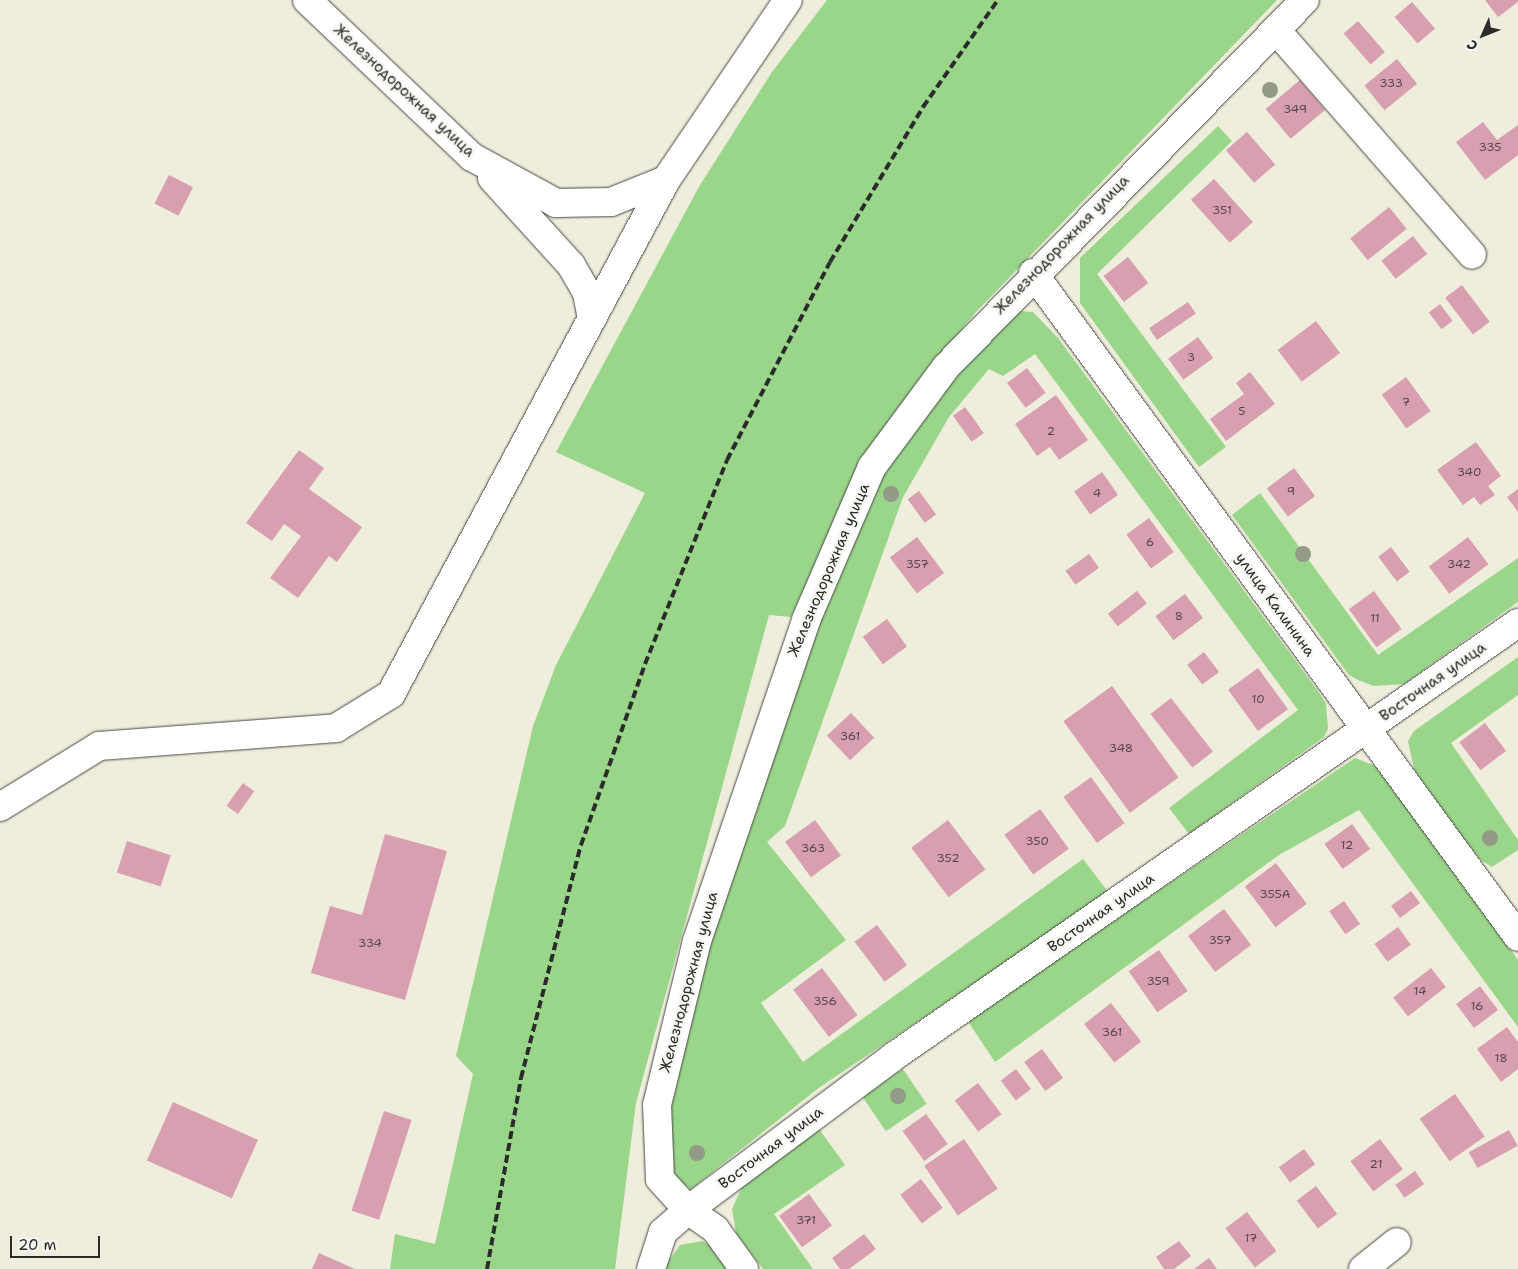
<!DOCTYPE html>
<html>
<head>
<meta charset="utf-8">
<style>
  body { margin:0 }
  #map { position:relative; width:1518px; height:1269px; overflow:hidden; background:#efeddb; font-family:"Shantell Sans",sans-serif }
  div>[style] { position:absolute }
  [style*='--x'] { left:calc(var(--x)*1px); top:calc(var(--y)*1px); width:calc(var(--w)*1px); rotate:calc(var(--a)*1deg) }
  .green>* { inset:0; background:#9ad68a; transform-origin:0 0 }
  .building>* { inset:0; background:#d89fb1; transform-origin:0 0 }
  .roads { filter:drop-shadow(0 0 1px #484845) drop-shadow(0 0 1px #484845) }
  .minor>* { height:28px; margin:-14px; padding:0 14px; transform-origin:14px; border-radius:14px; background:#fff }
  .major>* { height:28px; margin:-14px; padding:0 14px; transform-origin:14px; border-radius:14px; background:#fff }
  .rail>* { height:4px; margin-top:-2px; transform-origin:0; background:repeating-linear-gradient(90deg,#2b2b2b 0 8px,transparent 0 12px) }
  .trees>* { width:16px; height:16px; margin:-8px; border-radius:50%; background:#939a87 }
  span { translate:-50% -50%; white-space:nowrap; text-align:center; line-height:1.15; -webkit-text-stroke:5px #f6f6f2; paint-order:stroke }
  .number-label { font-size:12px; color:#56484c }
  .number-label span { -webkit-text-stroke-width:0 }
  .street-label { font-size:15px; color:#2b2b2b }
  .north { position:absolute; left:1458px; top:10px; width:50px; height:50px; -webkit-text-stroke:4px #f6f6f2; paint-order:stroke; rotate:226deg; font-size:14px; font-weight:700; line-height:20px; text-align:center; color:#2b2b2b }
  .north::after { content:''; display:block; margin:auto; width:18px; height:22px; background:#2b2b2b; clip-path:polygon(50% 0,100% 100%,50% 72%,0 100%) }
  .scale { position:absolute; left:10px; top:1236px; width:90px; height:22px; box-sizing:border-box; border:2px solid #2b2b2b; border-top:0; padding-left:6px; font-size:15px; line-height:18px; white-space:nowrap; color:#2b2b2b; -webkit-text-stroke:4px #f6f6f2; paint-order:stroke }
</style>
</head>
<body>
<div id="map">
  <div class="green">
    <i style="clip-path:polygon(827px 0,1277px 0,976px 312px,924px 375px,854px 480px,791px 617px,769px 615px,636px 1103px,615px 1269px,390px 1269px,395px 1234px,435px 1244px,473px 1074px,456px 1056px,533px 726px,556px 665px,645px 493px,556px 452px,700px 185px,772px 72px)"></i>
    <i style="clip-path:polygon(1218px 126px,1232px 141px,1097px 274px,1226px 447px,1199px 467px,1080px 303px,1080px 258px)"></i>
    <i style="clip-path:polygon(1020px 311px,1033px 312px,1058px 338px,1320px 694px,1326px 704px,1328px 729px,1324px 737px,1189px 834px,1169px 808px,1298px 710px,1035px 354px,1003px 376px,989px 369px,949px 417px,903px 497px,785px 826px,767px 842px,846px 940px,761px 1003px,803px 1062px,1083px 859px,1109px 893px,820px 1087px,691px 1189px,669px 1175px,671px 1082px,698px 978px,775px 731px,875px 479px,948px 375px)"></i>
    <i style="clip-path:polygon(1260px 493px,1378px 655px,1518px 558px,1518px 602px,1404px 684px,1374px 686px,1358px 680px,1349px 675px,1232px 515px)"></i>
    <i style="clip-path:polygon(1518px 657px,1518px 695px,1451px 743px,1518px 840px,1518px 850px,1492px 867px,1481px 860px,1443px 813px,1414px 769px,1408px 741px,1414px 731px)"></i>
    <i style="clip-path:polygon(1355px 758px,1381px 768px,1518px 960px,1518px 1027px,1359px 810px,1279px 855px,995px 1062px,967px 1020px)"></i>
    <i style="left:903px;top:1069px;width:42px;height:49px;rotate:56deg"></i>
    <i style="clip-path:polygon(817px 1126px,845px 1165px,774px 1214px,813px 1269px,763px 1269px,736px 1233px,732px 1209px,747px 1176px)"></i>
    <i style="clip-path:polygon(702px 1241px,719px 1250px,733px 1269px,663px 1269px,680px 1245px)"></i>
  </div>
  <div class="building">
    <i style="clip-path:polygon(1485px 0,1518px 0,1518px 2px,1498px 17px)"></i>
    <i style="left:1412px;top:2px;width:35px;height:23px;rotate:49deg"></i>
    <i style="left:1358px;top:21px;width:41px;height:19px;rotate:49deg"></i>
    <i style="left:1397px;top:59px;width:32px;height:42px;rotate:51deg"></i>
    <i style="left:1300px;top:80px;width:39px;height:45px;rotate:50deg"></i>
    <i style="clip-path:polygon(1483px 122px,1497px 140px,1518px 125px,1518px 155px,1485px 180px,1456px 142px)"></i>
    <i style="left:1247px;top:132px;width:43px;height:28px;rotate:49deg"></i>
    <i style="left:169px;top:175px;width:27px;height:32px;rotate:27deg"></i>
    <i style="left:1214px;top:179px;width:58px;height:31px;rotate:48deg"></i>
    <i style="left:1389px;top:207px;width:28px;height:50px;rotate:51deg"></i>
    <i style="left:1413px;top:236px;width:23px;height:40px;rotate:52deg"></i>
    <i style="left:1128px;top:257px;width:33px;height:31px;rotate:52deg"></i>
    <i style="left:1462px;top:285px;width:46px;height:21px;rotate:53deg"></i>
    <i style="left:1188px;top:302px;width:14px;height:47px;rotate:56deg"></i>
    <i style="left:1440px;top:304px;width:21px;height:14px;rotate:53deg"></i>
    <i style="left:1316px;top:321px;width:40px;height:48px;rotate:53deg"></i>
    <i style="left:1198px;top:337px;width:26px;height:37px;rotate:54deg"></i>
    <i style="left:1027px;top:368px;width:31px;height:25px;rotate:53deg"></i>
    <i style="clip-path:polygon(1250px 372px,1275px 404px,1226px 441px,1210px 419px,1244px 394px,1236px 383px)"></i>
    <i style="left:1406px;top:377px;width:42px;height:30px;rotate:54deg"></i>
    <i style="clip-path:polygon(1056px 395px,1088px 440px,1059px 460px,1050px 447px,1037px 456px,1015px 424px)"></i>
    <i style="left:965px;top:407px;width:32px;height:15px;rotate:54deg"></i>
    <i style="clip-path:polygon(1476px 442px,1501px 476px,1488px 486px,1495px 495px,1480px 505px,1474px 497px,1463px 505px,1437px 470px)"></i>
    <i style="clip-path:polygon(299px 450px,324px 468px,309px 489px,362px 527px,337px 562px,329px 556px,298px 598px,270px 578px,301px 536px,284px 524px,272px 541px,246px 523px)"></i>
    <i style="left:1294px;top:468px;width:35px;height:34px;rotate:53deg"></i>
    <i style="left:1102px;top:472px;width:28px;height:34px;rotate:55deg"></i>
    <i style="clip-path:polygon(1518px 489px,1518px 512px,1507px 497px)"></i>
    <i style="left:919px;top:491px;width:29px;height:14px;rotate:54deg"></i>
    <i style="left:1149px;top:518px;width:42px;height:28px;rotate:54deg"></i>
    <i style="left:917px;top:537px;width:45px;height:34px;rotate:53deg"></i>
    <i style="left:1468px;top:537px;width:34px;height:49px;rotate:53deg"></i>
    <i style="left:1391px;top:547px;width:31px;height:16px;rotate:53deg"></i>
    <i style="left:1089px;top:554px;width:17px;height:29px;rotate:54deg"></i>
    <i style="left:1137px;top:591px;width:16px;height:37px;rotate:52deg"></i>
    <i style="left:1374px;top:591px;width:47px;height:31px;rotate:54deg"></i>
    <i style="left:1185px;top:594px;width:30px;height:37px;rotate:53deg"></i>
    <i style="left:887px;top:619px;width:34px;height:30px;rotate:54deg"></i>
    <i style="left:1204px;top:652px;width:25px;height:21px;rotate:53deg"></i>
    <i style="left:1258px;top:668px;width:51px;height:37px;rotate:54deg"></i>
    <i style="left:1112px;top:686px;width:113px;height:60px;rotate:54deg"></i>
    <i style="left:1171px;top:698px;width:68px;height:26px;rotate:52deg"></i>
    <i style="left:851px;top:713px;width:34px;height:33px;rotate:47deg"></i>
    <i style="left:1485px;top:723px;width:35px;height:32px;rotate:53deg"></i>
    <i style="left:1091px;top:777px;width:57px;height:34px;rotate:54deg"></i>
    <i style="left:243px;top:783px;width:14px;height:28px;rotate:36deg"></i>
    <i style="left:1040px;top:809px;width:49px;height:44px;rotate:54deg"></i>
    <i style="left:815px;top:820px;width:44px;height:37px;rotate:54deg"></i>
    <i style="left:948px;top:820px;width:62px;height:46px;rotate:53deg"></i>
    <i style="left:1352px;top:824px;width:31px;height:34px;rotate:54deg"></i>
    <i style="clip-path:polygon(385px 834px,447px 851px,405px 1000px,311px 973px,330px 906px,362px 915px)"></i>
    <i style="left:127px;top:841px;width:46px;height:33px;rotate:18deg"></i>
    <i style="left:1276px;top:863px;width:51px;height:39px;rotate:53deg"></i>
    <i style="left:1411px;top:891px;width:15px;height:25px;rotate:53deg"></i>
    <i style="left:1344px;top:901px;width:28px;height:18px;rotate:55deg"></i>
    <i style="left:1224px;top:909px;width:45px;height:45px;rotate:53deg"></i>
    <i style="left:877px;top:925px;width:50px;height:28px;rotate:53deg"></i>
    <i style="left:1398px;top:927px;width:22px;height:29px;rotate:54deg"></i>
    <i style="left:1159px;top:950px;width:50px;height:37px;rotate:55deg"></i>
    <i style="left:822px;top:968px;width:59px;height:36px;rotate:53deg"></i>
    <i style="left:1431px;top:968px;width:24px;height:48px;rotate:52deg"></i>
    <i style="left:1480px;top:986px;width:30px;height:30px;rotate:53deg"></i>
    <i style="left:1111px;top:1003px;width:49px;height:34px;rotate:52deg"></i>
    <i style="clip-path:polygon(1507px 1027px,1518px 1042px,1518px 1069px,1501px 1082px,1477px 1049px)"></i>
    <i style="left:1042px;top:1049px;width:36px;height:22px;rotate:54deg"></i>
    <i style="left:1016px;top:1069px;width:25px;height:19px;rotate:53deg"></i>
    <i style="left:978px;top:1083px;width:39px;height:29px;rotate:53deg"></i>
    <i style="left:1455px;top:1094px;width:52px;height:43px;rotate:55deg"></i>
    <i style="left:173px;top:1102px;width:93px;height:64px;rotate:24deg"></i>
    <i style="left:384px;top:1111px;width:29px;height:105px;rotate:18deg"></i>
    <i style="left:926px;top:1114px;width:37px;height:29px;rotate:54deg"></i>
    <i style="left:1509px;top:1130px;width:18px;height:46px;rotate:61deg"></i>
    <i style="left:964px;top:1139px;width:60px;height:48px;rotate:56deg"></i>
    <i style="left:1380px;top:1139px;width:38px;height:37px;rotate:53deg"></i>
    <i style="left:1304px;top:1149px;width:19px;height:31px;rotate:54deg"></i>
    <i style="left:1415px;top:1171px;width:16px;height:24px;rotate:55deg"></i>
    <i style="left:921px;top:1179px;width:36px;height:26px;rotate:53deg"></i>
    <i style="left:1316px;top:1186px;width:35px;height:24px;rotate:53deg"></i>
    <i style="left:809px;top:1194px;width:39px;height:37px;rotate:54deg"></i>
    <i style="left:1247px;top:1212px;width:49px;height:27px;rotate:53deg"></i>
    <i style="clip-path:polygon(864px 1234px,876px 1249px,849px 1269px,840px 1269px,832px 1258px)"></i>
    <i style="clip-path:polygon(1179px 1241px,1191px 1256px,1174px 1269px,1164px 1269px,1156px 1257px)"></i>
    <i style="clip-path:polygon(319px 1253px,355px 1269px,312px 1269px)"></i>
    <i style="clip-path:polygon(1209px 1258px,1217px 1269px,1194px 1269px)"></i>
  </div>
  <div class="roads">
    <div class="minor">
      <i style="--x:1276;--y:30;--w:298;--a:48.9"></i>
      <i style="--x:1033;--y:273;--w:822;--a:53.85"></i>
      <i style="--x:0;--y:807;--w:116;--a:-31.6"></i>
      <i style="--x:99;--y:746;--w:238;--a:-4.3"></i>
      <i style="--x:336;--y:728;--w:65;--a:-31.7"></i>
      <i style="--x:391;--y:694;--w:583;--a:-61.85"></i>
      <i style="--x:651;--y:1269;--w:39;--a:-72"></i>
      <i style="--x:663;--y:1232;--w:33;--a:-41"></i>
      <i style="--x:688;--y:1210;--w:42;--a:-132.1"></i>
      <i style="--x:660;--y:1179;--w:74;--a:-92.3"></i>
      <i style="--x:657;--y:1105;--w:169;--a:-76.3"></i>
      <i style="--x:697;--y:941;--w:339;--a:-71.2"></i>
      <i style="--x:806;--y:620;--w:167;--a:-66.7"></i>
      <i style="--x:872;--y:467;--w:124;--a:-53.5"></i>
      <i style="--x:946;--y:367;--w:513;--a:-45.63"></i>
      <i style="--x:744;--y:1269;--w:49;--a:-125.9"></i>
      <i style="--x:715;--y:1229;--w:33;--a:-145"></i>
      <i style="--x:688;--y:1210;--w:256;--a:-36.7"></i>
      <i style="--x:893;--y:1057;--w:761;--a:-34.78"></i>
      <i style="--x:1363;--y:1269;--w:43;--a:-38.5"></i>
    </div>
    <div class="major">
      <i style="--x:307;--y:0;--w:228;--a:43.6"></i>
      <i style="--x:472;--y:157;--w:96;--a:28.7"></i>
      <i style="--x:556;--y:203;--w:55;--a:-1"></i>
      <i style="--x:611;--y:202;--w:59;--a:-21.8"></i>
      <i style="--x:666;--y:180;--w:217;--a:-55.9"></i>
      <i style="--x:492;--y:178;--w:118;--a:47.8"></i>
      <i style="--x:571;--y:265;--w:32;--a:60"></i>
      <i style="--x:587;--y:293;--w:25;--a:79"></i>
    </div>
  </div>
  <div class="rail">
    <i style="--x:487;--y:1269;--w:194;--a:-79.9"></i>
    <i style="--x:521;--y:1078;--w:241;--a:-75.6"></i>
    <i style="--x:581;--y:845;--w:192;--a:-70.5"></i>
    <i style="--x:645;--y:664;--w:220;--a:-68.1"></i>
    <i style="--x:727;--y:460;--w:223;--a:-62.5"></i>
    <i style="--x:830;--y:262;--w:181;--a:-59"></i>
    <i style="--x:923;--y:107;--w:131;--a:-55"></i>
  </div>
  <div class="trees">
    <i style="left:1270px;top:90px"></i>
    <i style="left:891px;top:494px"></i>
    <i style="left:1303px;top:554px"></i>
    <i style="left:1490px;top:838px"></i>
    <i style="left:898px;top:1096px"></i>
    <i style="left:697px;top:1153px"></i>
  </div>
  <div class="number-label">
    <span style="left:1391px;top:84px">333</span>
    <span style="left:1295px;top:110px">349</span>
    <span style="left:1490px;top:148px">335</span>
    <span style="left:1222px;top:211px">351</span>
    <span style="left:1191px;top:358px">3</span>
    <span style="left:1406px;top:403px">7</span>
    <span style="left:1242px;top:412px">5</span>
    <span style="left:1051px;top:432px">2</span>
    <span style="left:1469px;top:473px">340</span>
    <span style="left:1291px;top:492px">9</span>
    <span style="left:1097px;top:494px">4</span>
    <span style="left:1150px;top:543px">6</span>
    <span style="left:917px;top:565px">357</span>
    <span style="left:1459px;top:565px">342</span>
    <span style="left:1179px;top:617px">8</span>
    <span style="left:1375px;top:619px">11</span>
    <span style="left:1258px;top:700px">10</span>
    <span style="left:850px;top:737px">361</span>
    <span style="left:1121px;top:749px">348</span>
    <span style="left:1037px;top:842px">350</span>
    <span style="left:1347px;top:846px">12</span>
    <span style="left:813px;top:849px">363</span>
    <span style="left:948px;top:859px">352</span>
    <span style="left:1275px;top:895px">355А</span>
    <span style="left:1220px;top:941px">357</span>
    <span style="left:370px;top:944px">334</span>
    <span style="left:1158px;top:982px">359</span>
    <span style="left:1420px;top:992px">14</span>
    <span style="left:825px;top:1002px">356</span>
    <span style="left:1477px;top:1007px">16</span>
    <span style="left:1112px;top:1033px">361</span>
    <span style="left:1501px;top:1059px">18</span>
    <span style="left:1376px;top:1165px">21</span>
    <span style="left:806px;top:1221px">371</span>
    <span style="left:1251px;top:1239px">17</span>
  </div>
  <div class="street-label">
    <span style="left:404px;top:91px;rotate:43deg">Железнодорожная улица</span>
    <span style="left:1062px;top:245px;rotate:-46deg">Железнодорожная улица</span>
    <span style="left:829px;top:570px;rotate:-67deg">Железнодорожная улица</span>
    <span style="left:1275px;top:605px;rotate:54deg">улица Калинина</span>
    <span style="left:1433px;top:682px;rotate:-35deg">Восточная улица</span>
    <span style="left:1101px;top:913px;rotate:-35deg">Восточная улица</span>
    <span style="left:689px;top:982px;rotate:-75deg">Железнодорожная улица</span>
    <span style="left:771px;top:1148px;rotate:-37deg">Восточная улица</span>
  </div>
  <div class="north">С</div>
  <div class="scale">20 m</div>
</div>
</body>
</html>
